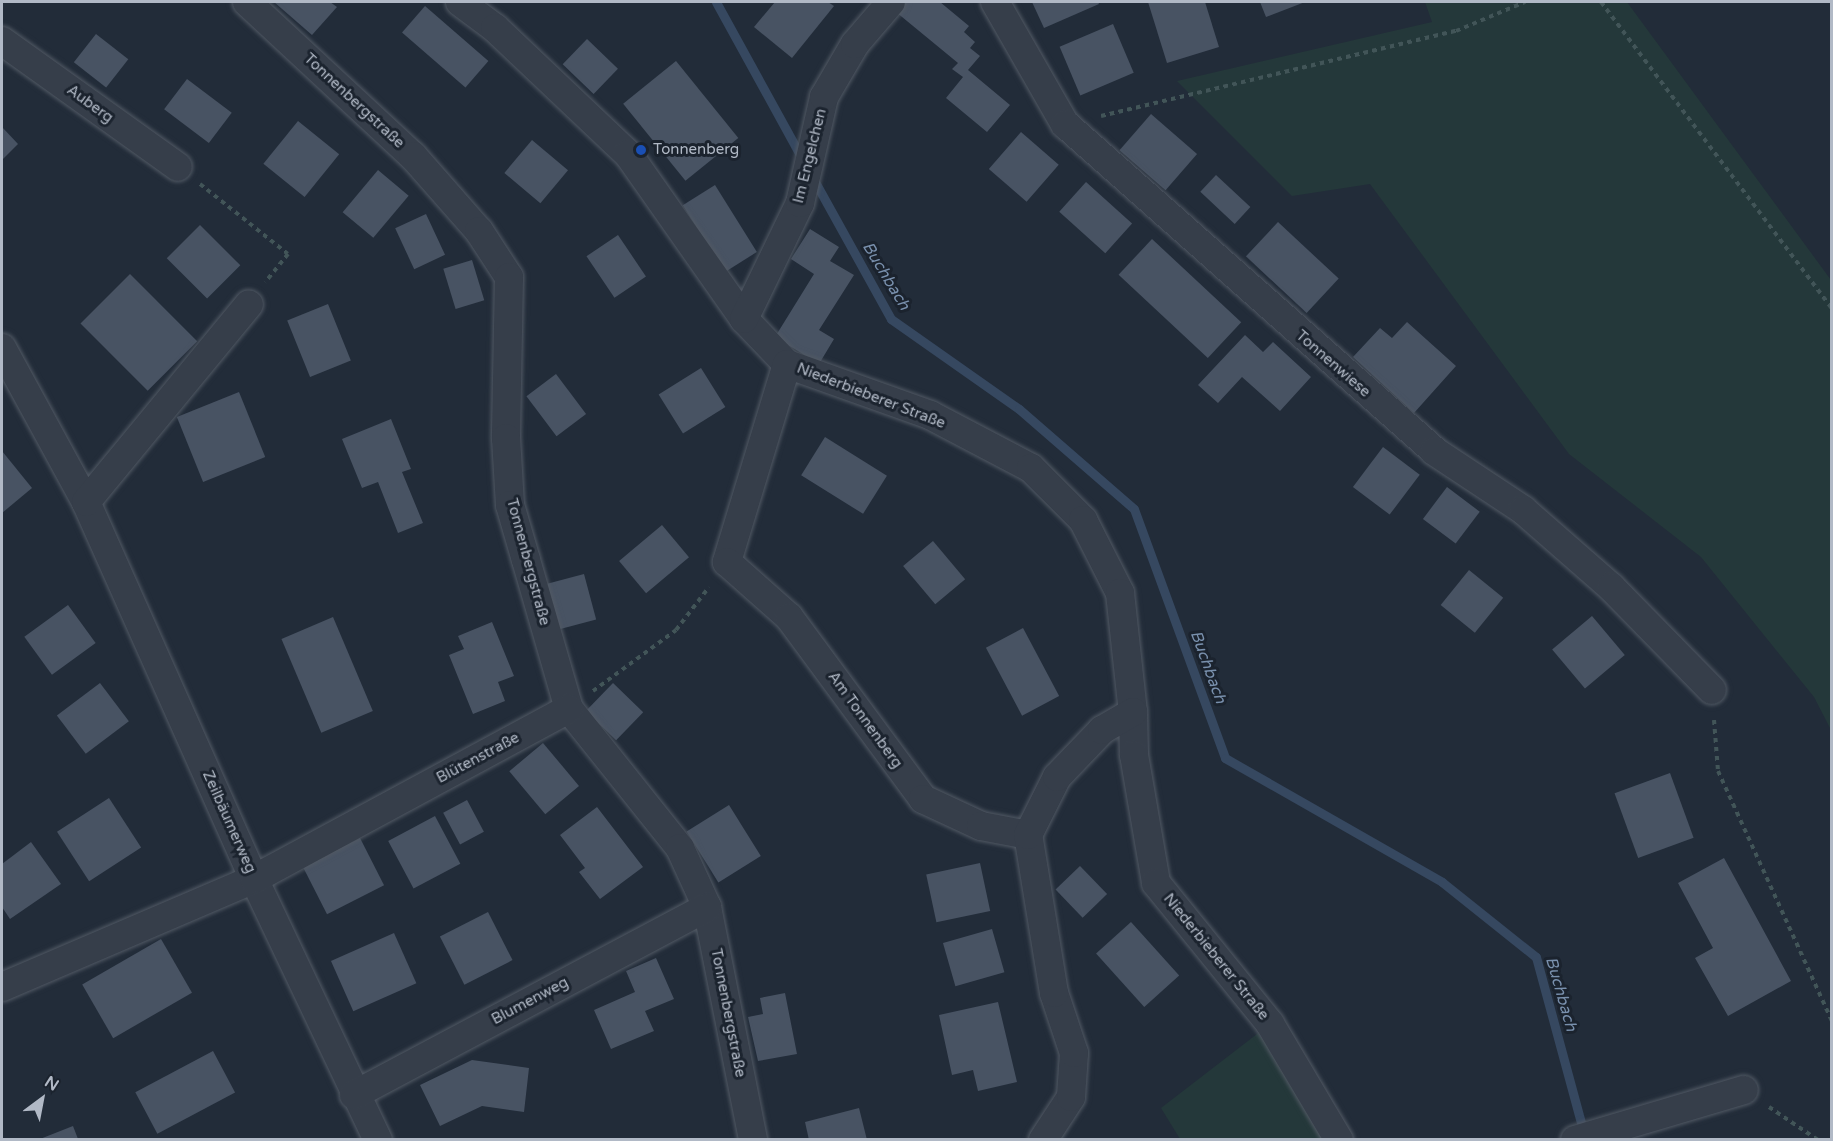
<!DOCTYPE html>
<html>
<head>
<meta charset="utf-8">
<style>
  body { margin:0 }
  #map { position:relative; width:1833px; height:1141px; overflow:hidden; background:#222c39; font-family:"Varela Round",sans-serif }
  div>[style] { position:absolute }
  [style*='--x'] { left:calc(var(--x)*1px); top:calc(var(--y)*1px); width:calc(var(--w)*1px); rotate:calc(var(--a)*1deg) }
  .green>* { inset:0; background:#24383a }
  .stream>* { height:9px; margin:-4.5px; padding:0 4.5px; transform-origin:4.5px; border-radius:4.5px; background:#364860 }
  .building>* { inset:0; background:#485363; transform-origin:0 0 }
  .path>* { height:4px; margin-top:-2px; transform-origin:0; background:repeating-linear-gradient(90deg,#425558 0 4.5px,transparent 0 9px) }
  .roads { filter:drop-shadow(0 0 2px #515964) drop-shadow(0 0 2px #515964) }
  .minor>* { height:28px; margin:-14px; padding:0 14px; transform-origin:14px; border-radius:14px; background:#363e4a }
  .dots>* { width:16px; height:16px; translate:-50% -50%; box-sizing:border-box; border:3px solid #1b232e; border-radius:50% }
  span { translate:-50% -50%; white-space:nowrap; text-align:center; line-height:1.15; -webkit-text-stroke:6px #1b232e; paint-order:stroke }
  .street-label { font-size:15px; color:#b1b9c6 }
  .poi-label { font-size:15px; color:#b1b9c6 }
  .left { translate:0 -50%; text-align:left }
  .water-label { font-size:16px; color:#7990ad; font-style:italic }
  .frame { position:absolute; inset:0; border:3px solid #b1b9c6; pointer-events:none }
  .north { position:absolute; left:12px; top:1069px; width:60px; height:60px; -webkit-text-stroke:4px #1b232e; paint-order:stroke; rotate:32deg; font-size:16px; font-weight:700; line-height:24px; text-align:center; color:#b1b9c6 }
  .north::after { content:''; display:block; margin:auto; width:21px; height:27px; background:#b1b9c6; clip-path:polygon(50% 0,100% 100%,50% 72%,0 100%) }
</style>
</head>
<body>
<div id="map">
  <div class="green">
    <i style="clip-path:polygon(1425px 2px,1627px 2px,1831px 280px,1831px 730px,1814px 697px,1701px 557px,1569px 454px,1370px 184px,1292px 196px,1177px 81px,1432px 22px)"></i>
    <i style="clip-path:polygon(1270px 1024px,1339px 1139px,1180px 1139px,1161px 1108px)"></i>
  </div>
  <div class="stream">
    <i style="--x:716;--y:2;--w:180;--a:61.2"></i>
    <i style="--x:814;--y:180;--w:159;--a:61"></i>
    <i style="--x:891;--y:319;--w:156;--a:35.1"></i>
    <i style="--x:1019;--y:409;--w:152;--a:41"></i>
    <i style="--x:1134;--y:509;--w:265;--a:69.9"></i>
    <i style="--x:1225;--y:758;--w:250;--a:29.7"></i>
    <i style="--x:1442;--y:882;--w:120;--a:38.6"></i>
    <i style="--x:1536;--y:957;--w:179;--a:74.8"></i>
  </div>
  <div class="building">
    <i style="clip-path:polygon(274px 2px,330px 2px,337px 7px,312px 35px)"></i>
    <i style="clip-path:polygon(775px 2px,828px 2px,834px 6px,792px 58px,754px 27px)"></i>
    <i style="clip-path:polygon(905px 2px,940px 2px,969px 26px,964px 32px,975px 42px,970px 48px,980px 56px,968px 70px,1010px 105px,987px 132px,946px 98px,963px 77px,952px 69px,958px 63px,896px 12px)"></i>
    <i style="clip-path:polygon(1032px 2px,1098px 2px,1099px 4px,1044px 28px)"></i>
    <i style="clip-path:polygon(1148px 2px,1205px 2px,1219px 47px,1167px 63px)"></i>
    <i style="clip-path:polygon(1260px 2px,1305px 2px,1266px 17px)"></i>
    <i style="left:425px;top:6px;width:84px;height:35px;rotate:41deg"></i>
    <i style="left:1113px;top:24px;width:53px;height:58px;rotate:67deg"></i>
    <i style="left:96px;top:34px;width:41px;height:36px;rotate:38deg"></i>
    <i style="left:587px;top:39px;width:43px;height:35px;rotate:44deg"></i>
    <i style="left:676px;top:61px;width:99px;height:68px;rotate:51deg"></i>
    <i style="left:187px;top:79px;width:56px;height:38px;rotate:37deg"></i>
    <i style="left:1151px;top:114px;width:61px;height:48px;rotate:41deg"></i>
    <i style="left:298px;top:121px;width:53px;height:55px;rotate:39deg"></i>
    <i style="clip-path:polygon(2px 127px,18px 144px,2px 160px)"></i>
    <i style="left:1021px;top:132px;width:50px;height:49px;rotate:41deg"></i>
    <i style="left:532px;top:140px;width:47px;height:43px;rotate:40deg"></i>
    <i style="left:378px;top:170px;width:40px;height:55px;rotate:40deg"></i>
    <i style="left:1216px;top:175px;width:47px;height:23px;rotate:43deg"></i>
    <i style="left:1086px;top:182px;width:62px;height:40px;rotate:42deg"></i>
    <i style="left:715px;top:185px;width:79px;height:38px;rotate:58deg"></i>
    <i style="left:426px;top:214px;width:45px;height:34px;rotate:65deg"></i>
    <i style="left:1278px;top:222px;width:83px;height:47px;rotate:43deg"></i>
    <i style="left:200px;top:225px;width:57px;height:47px;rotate:45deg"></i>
    <i style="clip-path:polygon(810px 229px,839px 247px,830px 261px,854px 275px,819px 330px,834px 339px,819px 364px,775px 337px,814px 274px,791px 259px)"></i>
    <i style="left:618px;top:235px;width:50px;height:38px;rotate:56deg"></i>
    <i style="left:1152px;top:239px;width:122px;height:49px;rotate:43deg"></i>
    <i style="left:472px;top:260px;width:42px;height:30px;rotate:73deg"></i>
    <i style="left:130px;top:274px;width:95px;height:70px;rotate:45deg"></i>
    <i style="left:328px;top:304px;width:61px;height:44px;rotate:68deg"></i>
    <i style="clip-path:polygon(1407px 322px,1456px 366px,1414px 413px,1353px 357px,1380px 328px,1392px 338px)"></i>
    <i style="clip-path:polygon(1245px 335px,1263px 352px,1273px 342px,1311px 377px,1280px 411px,1242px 377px,1218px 403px,1198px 385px)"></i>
    <i style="left:701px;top:368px;width:46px;height:50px;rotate:58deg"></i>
    <i style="left:556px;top:374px;width:50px;height:37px;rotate:53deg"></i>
    <i style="left:239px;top:392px;width:70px;height:67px;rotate:68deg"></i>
    <i style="clip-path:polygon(391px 419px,411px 469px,402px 472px,423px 523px,398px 533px,378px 482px,362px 488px,342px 439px)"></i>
    <i style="left:825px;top:437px;width:73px;height:45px;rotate:32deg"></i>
    <i style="left:1383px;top:447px;width:46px;height:50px;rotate:37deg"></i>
    <i style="clip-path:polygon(2px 451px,32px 488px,2px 513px)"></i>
    <i style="left:1447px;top:487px;width:41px;height:40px;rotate:37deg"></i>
    <i style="left:662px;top:525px;width:42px;height:56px;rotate:50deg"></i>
    <i style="left:933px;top:541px;width:50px;height:39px;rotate:50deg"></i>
    <i style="left:1469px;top:570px;width:44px;height:45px;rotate:39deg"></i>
    <i style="left:584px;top:574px;width:47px;height:39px;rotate:75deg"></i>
    <i style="left:68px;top:605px;width:47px;height:54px;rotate:54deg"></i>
    <i style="left:1592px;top:616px;width:51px;height:52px;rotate:50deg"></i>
    <i style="left:333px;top:617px;width:102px;height:56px;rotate:67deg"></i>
    <i style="clip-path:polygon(492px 622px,514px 676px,498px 682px,505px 701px,473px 714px,449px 655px,464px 649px,458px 636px)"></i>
    <i style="left:1023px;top:628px;width:77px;height:42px;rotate:62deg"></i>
    <i style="left:100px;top:683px;width:48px;height:54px;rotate:53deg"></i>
    <i style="left:613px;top:683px;width:42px;height:39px;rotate:44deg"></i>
    <i style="left:543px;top:743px;width:56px;height:44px;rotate:50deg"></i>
    <i style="left:1670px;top:773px;width:69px;height:59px;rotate:70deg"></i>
    <i style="left:109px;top:798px;width:59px;height:62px;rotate:57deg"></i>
    <i style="left:467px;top:800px;width:36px;height:27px;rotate:62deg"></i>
    <i style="left:729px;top:805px;width:60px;height:50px;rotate:58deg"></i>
    <i style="clip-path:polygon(597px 807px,643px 867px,600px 899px,579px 872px,585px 868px,560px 835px)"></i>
    <i style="left:435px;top:816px;width:54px;height:53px;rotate:62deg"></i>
    <i style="left:360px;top:838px;width:53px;height:64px;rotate:63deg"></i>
    <i style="clip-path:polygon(31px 842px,61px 884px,10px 919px,2px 907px,2px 864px)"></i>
    <i style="clip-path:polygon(1724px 858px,1791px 981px,1728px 1016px,1695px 958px,1713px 948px,1678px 883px)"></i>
    <i style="left:980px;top:863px;width:49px;height:55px;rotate:78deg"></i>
    <i style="left:1080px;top:866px;width:39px;height:34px;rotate:46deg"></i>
    <i style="left:488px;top:912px;width:54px;height:54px;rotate:63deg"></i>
    <i style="left:1131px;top:922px;width:72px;height:47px;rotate:48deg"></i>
    <i style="left:992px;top:929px;width:45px;height:51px;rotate:74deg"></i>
    <i style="left:394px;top:933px;width:55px;height:69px;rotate:66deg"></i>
    <i style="left:161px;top:939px;width:62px;height:91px;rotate:60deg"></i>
    <i style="clip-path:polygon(656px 958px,674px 999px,645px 1011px,654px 1031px,611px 1049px,594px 1010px,635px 992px,626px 971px)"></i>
    <i style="clip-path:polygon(785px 993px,797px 1054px,758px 1061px,748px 1017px,763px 1014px,760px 998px)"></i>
    <i style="clip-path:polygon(998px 1002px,1017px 1082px,978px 1091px,973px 1070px,952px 1075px,939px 1015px)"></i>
    <i style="left:213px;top:1051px;width:47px;height:88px;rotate:62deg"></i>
    <i style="clip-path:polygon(472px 1060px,529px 1068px,524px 1112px,482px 1106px,440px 1126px,420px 1085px)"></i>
    <i style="clip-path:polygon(859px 1108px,867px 1140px,809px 1140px,805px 1122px)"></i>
    <i style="clip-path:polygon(73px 1126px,78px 1139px,40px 1139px)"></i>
  </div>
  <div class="path">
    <i style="--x:1601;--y:2;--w:384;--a:53"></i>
    <i style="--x:1101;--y:116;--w:365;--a:-13.5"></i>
    <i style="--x:1456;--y:31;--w:75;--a:-22.8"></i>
    <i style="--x:200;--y:184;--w:112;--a:38.5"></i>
    <i style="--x:288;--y:254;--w:36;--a:129"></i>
    <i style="--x:593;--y:691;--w:103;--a:-36.3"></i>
    <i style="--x:676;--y:630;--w:54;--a:-52.5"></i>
    <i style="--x:1714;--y:720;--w:51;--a:85.5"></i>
    <i style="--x:1718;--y:771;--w:275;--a:65.5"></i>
    <i style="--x:1769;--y:1107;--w:59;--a:34"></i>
  </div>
  <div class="roads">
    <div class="minor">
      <i style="--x:247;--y:2;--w:226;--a:42.9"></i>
      <i style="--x:413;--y:156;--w:100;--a:48.7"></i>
      <i style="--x:479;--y:231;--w:55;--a:56.9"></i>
      <i style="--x:509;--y:277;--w:161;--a:91.1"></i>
      <i style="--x:506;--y:438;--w:67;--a:86.6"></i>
      <i style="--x:510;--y:505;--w:57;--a:73.8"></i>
      <i style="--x:526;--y:560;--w:155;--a:73.9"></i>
      <i style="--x:569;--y:709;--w:178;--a:51.4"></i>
      <i style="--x:680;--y:848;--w:65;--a:65.4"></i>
      <i style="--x:707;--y:907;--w:237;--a:78.8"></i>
      <i style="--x:460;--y:2;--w:44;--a:36.6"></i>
      <i style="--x:495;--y:28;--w:183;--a:43.5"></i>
      <i style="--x:628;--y:154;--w:202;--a:54.9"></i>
      <i style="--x:744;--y:319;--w:62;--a:46.3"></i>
      <i style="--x:787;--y:364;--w:152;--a:19.6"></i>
      <i style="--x:930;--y:415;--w:114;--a:27.7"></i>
      <i style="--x:1031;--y:468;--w:74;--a:45"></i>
      <i style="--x:1083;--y:520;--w:82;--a:63.1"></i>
      <i style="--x:1120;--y:593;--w:120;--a:83.8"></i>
      <i style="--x:1133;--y:712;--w:43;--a:88.7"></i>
      <i style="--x:1134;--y:755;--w:130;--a:80.2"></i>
      <i style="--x:1156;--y:883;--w:181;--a:51"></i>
      <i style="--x:1270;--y:1024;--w:135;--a:59.3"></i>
      <i style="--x:995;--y:2;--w:141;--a:60.2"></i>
      <i style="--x:1065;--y:124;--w:493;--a:41.5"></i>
      <i style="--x:1434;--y:451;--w:107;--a:33.5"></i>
      <i style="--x:1523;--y:510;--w:117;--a:41.2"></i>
      <i style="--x:1611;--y:587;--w:144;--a:45.6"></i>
      <i style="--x:2;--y:41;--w:216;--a:35.6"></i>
      <i style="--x:744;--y:319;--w:129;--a:-64.2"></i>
      <i style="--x:800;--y:203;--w:109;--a:-77.2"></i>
      <i style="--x:824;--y:97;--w:61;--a:-59.7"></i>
      <i style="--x:855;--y:44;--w:55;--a:-49.4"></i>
      <i style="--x:2;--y:348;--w:175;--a:61.4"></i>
      <i style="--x:86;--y:502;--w:413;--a:66"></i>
      <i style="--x:254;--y:879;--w:289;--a:64.6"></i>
      <i style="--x:787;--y:364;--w:207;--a:106.9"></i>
      <i style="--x:727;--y:562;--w:83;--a:41.6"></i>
      <i style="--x:789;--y:617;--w:226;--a:53.6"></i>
      <i style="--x:923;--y:799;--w:64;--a:25"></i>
      <i style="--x:981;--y:826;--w:48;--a:10.8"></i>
      <i style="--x:86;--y:502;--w:256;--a:-50.5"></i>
      <i style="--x:2;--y:987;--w:274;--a:-23.2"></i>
      <i style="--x:254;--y:879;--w:358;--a:-28.4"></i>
      <i style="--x:354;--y:1095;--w:400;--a:-28"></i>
      <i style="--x:1043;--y:1140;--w:51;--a:-56.9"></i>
      <i style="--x:1071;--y:1097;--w:44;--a:-86.1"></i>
      <i style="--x:1074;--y:1053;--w:63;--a:-108.4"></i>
      <i style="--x:1054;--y:993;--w:160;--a:-99.3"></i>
      <i style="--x:1028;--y:835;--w:65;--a:-63.4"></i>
      <i style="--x:1057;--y:777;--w:65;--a:-46.2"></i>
      <i style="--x:1102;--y:730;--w:36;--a:-30"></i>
      <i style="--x:1575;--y:1140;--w:176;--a:-16.5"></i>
    </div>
  </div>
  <div class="dots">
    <i style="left:641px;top:150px;background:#1a4fb4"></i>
  </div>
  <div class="street-label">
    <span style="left:354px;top:101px;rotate:43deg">Tonnenbergstraße</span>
    <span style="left:90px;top:104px;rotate:36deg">Auberg</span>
    <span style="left:810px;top:156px;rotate:-76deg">Im Engelchen</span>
    <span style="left:1333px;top:364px;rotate:41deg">Tonnenwiese</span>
    <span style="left:871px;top:396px;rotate:21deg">Niederbieberer Straße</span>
    <span style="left:528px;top:562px;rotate:75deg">Tonnenbergstraße</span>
    <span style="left:865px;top:720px;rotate:54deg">Am Tonnenberg</span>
    <span style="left:478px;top:758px;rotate:-28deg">Blütenstraße</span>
    <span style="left:229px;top:822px;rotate:66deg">Zeilbäumerweg</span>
    <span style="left:1216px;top:957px;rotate:51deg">Niederbieberer Straße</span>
    <span style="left:530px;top:1001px;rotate:-28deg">Blumenweg</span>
    <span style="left:728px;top:1013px;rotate:79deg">Tonnenbergstraße</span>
  </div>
  <div class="poi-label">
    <span class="left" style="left:653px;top:150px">Tonnenberg</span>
  </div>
  <div class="water-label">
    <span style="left:886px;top:276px;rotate:59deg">Buchbach</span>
    <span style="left:1208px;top:667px;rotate:70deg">Buchbach</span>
    <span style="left:1561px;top:994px;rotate:74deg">Buchbach</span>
  </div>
  <div class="frame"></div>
  <div class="north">N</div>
</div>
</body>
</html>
